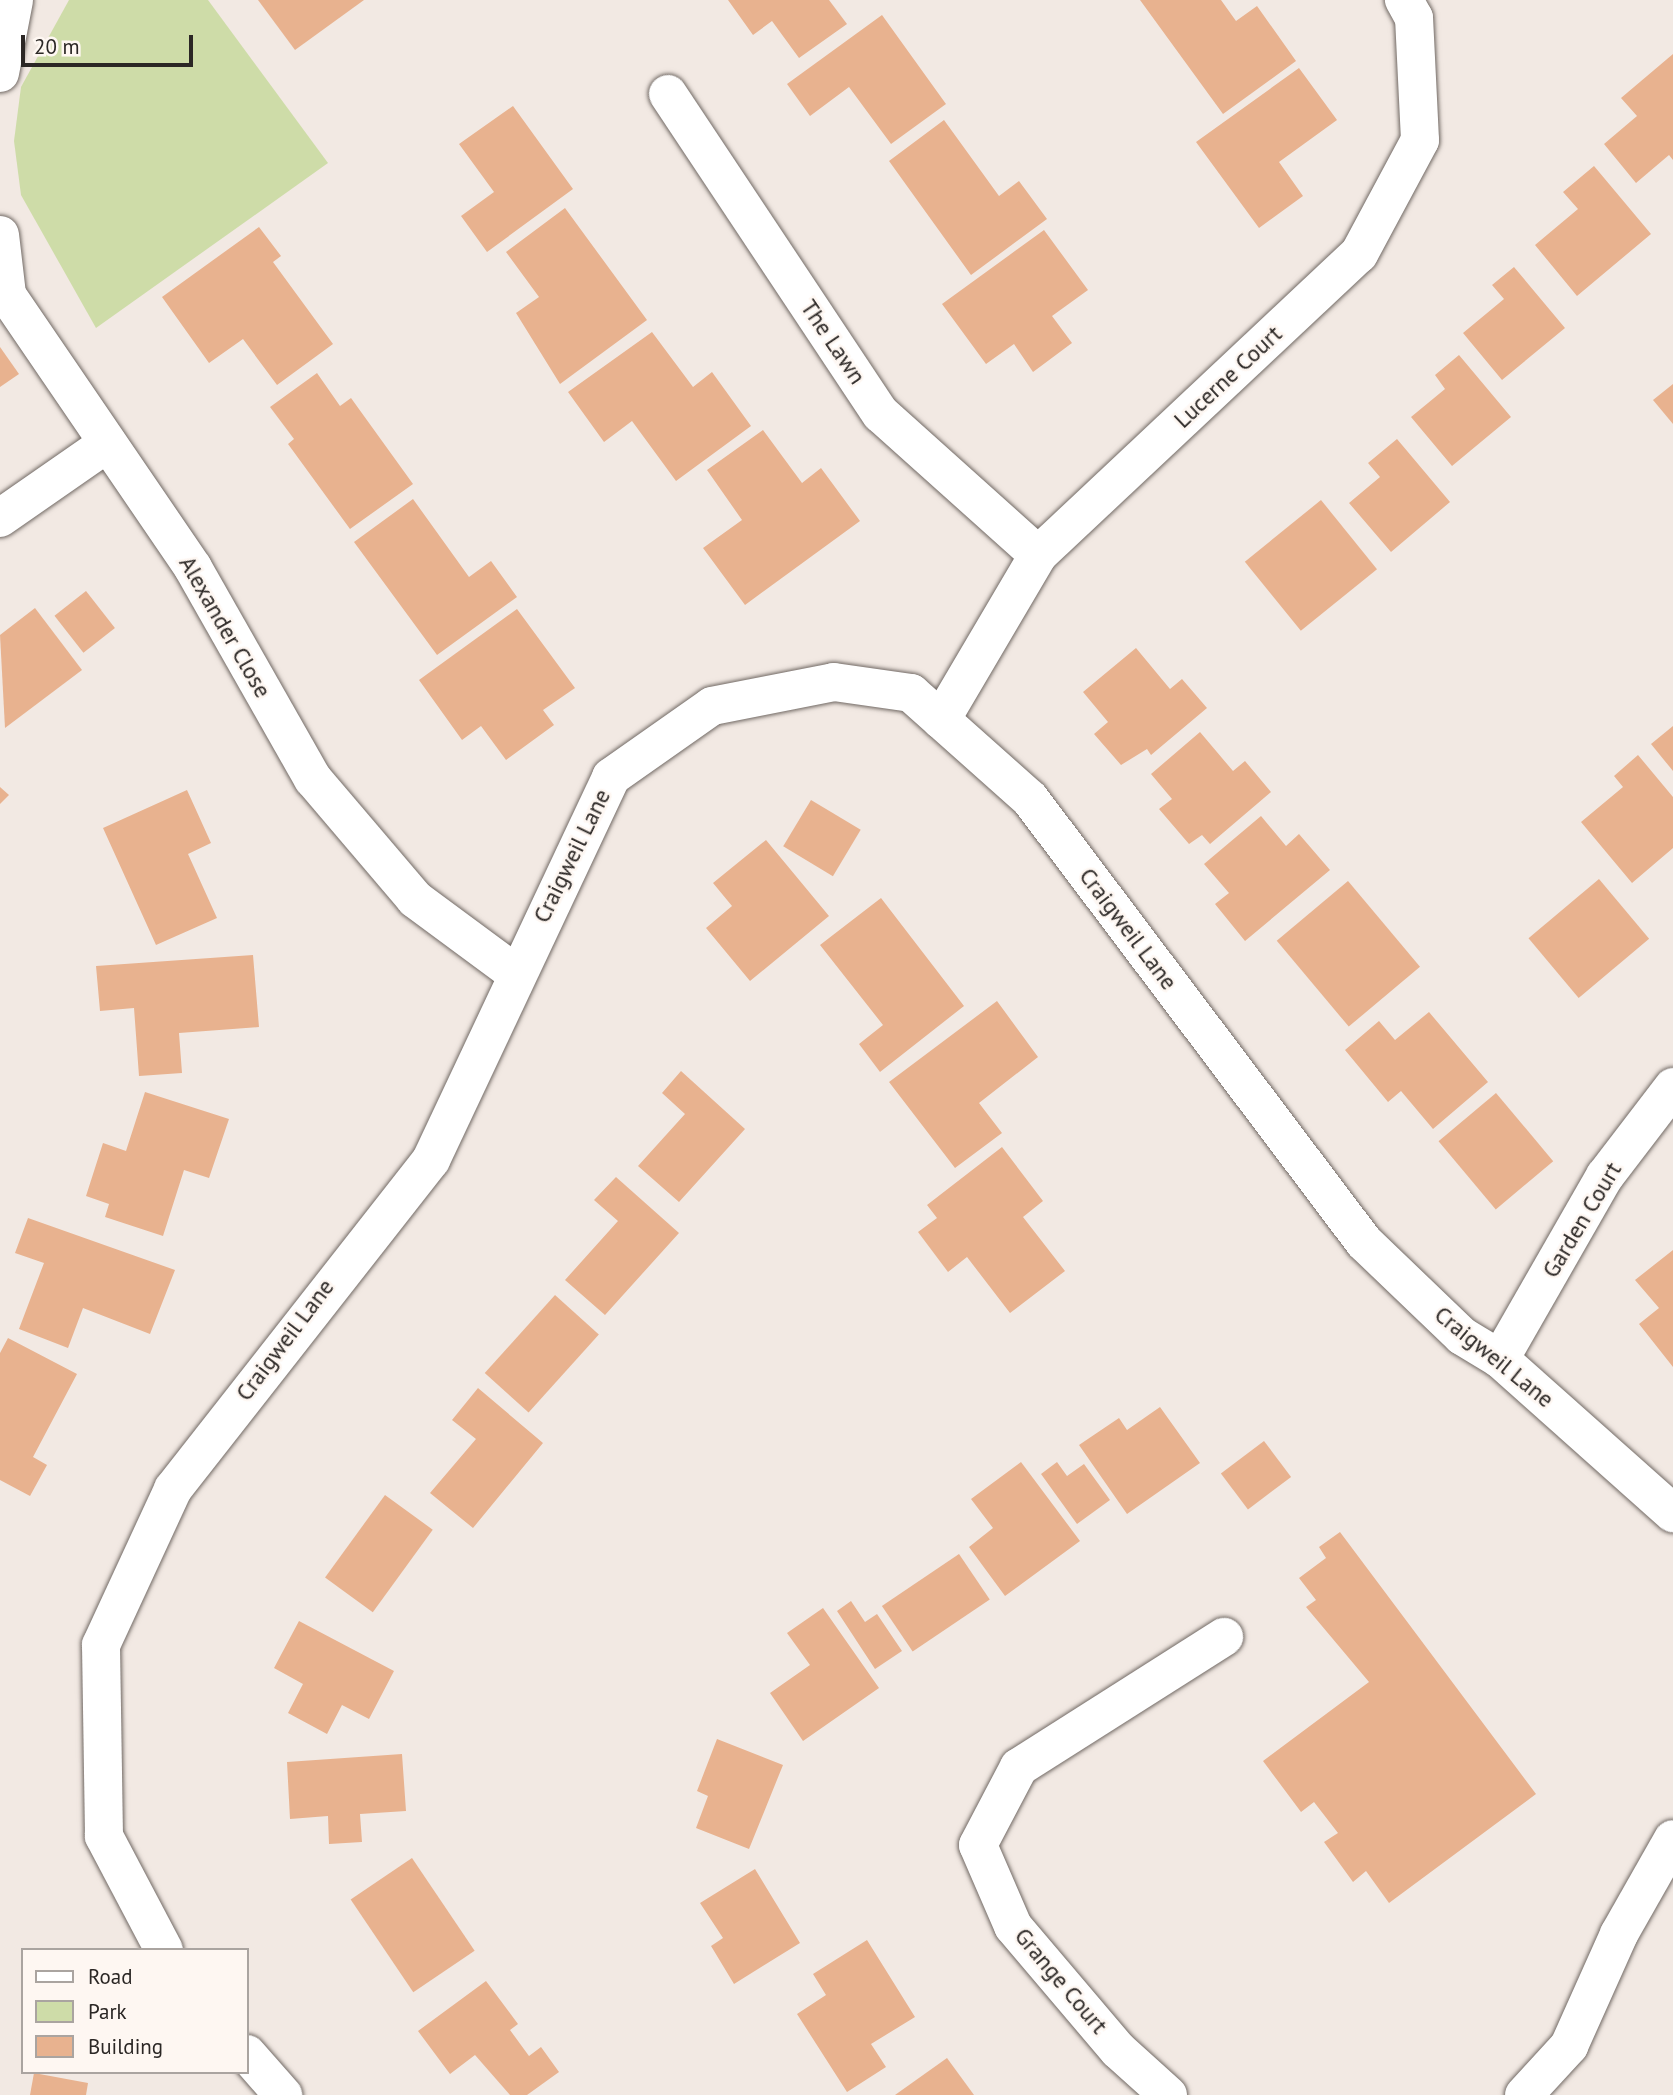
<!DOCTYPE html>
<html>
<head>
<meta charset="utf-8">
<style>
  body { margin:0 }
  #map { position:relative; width:1673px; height:2095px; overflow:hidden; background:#f2e9e3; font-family:"PT Sans",sans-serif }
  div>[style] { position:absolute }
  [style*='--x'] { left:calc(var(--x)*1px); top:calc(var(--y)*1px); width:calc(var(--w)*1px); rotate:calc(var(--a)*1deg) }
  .green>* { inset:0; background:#cedca8 }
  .building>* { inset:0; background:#e8b28f; transform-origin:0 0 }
  .roads { filter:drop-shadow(0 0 2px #716964) drop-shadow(0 0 2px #716964) }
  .street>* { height:38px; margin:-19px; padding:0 19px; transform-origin:19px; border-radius:19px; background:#fff }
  span { translate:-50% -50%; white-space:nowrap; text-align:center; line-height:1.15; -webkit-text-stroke:5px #fef7f2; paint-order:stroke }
  .street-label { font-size:23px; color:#2b2725 }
  .legend { position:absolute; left:21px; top:1948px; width:228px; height:126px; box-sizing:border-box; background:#fef7f2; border:2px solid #aaa4a0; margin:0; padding:9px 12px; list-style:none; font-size:21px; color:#2b2725 }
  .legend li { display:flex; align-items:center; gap:14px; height:35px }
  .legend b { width:35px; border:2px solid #aaa4a0 }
  .scale { position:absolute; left:21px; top:35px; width:172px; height:32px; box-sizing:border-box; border:4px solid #2b2725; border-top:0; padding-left:9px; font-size:21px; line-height:24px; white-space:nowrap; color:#2b2725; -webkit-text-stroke:5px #fef7f2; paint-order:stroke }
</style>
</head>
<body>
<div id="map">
  <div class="green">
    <i style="clip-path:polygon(69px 0,208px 0,328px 163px,96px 328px,21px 195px,14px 141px,21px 87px)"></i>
  </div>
  <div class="building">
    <i style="clip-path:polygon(258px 0,364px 0,295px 50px)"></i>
    <i style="clip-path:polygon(728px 0,829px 0,847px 24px,799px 58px,772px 21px,753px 35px)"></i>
    <i style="clip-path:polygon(1140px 0,1221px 0,1236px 21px,1257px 6px,1296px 61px,1223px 114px)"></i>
    <i style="clip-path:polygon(882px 15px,946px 104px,891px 144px,849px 87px,810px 116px,787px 84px)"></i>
    <i style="clip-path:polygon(1673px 54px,1673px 160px,1669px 155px,1636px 183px,1604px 144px,1637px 116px,1621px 98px)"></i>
    <i style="clip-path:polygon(1299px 68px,1337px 120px,1279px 162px,1303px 196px,1259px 228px,1196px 142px)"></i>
    <i style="clip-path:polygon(513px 106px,573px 189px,487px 252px,461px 216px,494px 192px,459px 144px)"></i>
    <i style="clip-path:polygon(944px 120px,999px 196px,1019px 181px,1047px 219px,971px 275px,889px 161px)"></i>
    <i style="clip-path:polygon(1594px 166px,1651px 234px,1577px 296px,1535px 245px,1578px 209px,1563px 192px)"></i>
    <i style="clip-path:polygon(565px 208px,647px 320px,560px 384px,516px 313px,539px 297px,506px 252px)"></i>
    <i style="clip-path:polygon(259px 227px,281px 256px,273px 262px,333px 344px,277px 385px,243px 339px,209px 363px,162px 297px)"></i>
    <i style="clip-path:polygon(1044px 230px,1088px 290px,1052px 316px,1072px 343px,1033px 372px,1014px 344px,986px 364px,942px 304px)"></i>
    <i style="clip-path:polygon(1514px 267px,1565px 328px,1502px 380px,1463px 333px,1504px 299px,1492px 285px)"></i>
    <i style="clip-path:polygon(652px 332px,693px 387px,712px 372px,751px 426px,676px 481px,632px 421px,604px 442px,568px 392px)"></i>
    <i style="clip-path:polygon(0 347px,19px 374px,0 387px)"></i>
    <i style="clip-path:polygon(1459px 355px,1511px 417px,1452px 466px,1411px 417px,1445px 389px,1435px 375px)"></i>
    <i style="clip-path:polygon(317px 373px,340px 406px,351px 398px,413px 484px,350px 529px,288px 444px,294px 439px,270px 407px)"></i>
    <i style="clip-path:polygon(1673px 384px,1673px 424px,1653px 400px)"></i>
    <i style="clip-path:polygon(763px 430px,802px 483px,821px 468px,860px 521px,745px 605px,703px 548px,742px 520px,707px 470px)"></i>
    <i style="clip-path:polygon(1397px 439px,1450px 502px,1391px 552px,1349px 503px,1380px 477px,1368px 463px)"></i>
    <i style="clip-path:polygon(413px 499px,469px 577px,491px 561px,517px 597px,437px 655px,354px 542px)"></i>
    <i style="left:1321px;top:500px;width:89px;height:98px;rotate:51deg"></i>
    <i style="left:86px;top:591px;width:47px;height:40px;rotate:52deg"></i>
    <i style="clip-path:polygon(35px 608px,82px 670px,5px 728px,0 635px)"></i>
    <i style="clip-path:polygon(517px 609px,575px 688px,543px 710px,554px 725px,506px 760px,481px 726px,462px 740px,419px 680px)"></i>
    <i style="clip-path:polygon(1136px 648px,1170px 689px,1182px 679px,1207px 708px,1151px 755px,1147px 749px,1121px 765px,1094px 734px,1108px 722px,1083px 692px)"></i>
    <i style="clip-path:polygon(1673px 726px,1673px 771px,1651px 744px)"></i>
    <i style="clip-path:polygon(1200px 732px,1233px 771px,1245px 761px,1271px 792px,1210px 844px,1202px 835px,1189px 844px,1159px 809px,1172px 799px,1151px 774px)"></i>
    <i style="clip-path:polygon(1638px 755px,1673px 797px,1673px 848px,1632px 883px,1581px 822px,1623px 787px,1614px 776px)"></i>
    <i style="clip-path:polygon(0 787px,9px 795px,0 804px)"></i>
    <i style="clip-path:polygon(187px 790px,211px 843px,188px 854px,217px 918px,156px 945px,103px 828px)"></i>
    <i style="left:811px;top:800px;width:58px;height:54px;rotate:31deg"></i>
    <i style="clip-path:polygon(1261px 816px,1286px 846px,1299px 834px,1330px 870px,1245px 941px,1215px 904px,1229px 893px,1204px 864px)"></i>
    <i style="clip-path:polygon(766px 840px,829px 916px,750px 981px,706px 928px,732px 906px,713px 883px)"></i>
    <i style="left:1599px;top:879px;width:78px;height:92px;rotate:50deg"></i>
    <i style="left:1348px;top:881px;width:112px;height:93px;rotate:50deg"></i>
    <i style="clip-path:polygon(881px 898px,964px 1006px,880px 1072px,859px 1044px,883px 1025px,820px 945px)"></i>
    <i style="clip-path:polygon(253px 955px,259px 1027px,179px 1033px,182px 1073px,139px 1076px,134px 1008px,100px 1011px,96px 966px)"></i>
    <i style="clip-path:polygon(997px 1001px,1038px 1057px,979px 1103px,1002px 1133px,955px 1168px,889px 1082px)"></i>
    <i style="clip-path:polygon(1429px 1012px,1488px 1082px,1433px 1129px,1401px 1091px,1388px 1102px,1345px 1050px,1379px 1021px,1395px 1040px)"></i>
    <i style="clip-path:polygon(681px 1071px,745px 1129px,679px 1202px,638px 1166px,685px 1114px,662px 1093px)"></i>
    <i style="clip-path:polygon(145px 1092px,229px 1119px,209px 1178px,184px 1170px,163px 1236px,105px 1217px,109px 1204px,86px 1196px,103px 1143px,126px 1151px)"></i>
    <i style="left:1496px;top:1093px;width:89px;height:75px;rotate:50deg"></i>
    <i style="clip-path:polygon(1002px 1147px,1043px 1201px,1023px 1217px,1065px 1271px,1010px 1313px,967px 1257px,948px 1272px,918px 1232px,937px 1218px,927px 1205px)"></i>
    <i style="clip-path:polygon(616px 1177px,679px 1233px,605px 1315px,565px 1280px,618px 1221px,594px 1200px)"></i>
    <i style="clip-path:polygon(28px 1218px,175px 1270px,150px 1334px,83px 1308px,68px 1348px,19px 1329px,44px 1263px,15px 1253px)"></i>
    <i style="clip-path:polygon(1673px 1250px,1673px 1367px,1639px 1324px,1659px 1308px,1635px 1280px)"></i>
    <i style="left:555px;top:1295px;width:59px;height:105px;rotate:42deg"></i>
    <i style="clip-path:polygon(8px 1338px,77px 1374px,33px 1457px,47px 1465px,30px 1496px,0 1480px,0 1353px)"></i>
    <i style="clip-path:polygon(478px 1388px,543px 1443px,473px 1528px,430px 1493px,476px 1439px,452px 1420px)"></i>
    <i style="clip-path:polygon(1160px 1407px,1200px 1463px,1127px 1514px,1079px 1445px,1119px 1418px,1127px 1430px)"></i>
    <i style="left:1264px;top:1441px;width:45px;height:54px;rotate:53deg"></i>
    <i style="clip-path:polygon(1021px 1462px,1080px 1541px,1005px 1596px,969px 1547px,993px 1528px,971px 1499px)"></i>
    <i style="clip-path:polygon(1057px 1462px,1067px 1476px,1084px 1464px,1110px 1500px,1077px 1524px,1041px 1474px)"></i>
    <i style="left:385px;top:1495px;width:59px;height:102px;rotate:36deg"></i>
    <i style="clip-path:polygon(1340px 1532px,1536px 1794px,1389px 1903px,1366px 1871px,1353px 1882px,1324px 1842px,1338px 1833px,1314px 1802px,1301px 1812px,1263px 1761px,1369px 1682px,1306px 1607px,1316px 1600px,1299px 1578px,1326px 1558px,1319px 1547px)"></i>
    <i style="left:959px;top:1554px;width:55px;height:93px;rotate:56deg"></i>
    <i style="clip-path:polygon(851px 1601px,865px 1622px,877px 1614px,902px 1651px,875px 1669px,837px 1611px)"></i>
    <i style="clip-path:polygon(823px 1608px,879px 1688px,803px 1741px,770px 1693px,810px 1665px,787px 1633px)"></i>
    <i style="clip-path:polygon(299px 1621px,394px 1671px,369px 1719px,342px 1705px,327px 1734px,288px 1713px,303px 1684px,274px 1668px)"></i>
    <i style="clip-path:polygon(717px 1739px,783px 1765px,749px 1849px,696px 1828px,708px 1796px,697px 1791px)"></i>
    <i style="clip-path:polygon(402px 1754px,406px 1811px,360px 1814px,362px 1842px,329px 1844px,328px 1816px,290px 1819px,287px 1762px)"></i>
    <i style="left:412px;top:1858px;width:112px;height:74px;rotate:56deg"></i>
    <i style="clip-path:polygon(755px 1869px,800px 1943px,734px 1984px,711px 1946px,723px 1938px,700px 1903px)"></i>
    <i style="clip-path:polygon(867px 1940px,915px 2017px,871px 2044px,886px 2067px,847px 2092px,797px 2014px,826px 1995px,813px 1974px)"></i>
    <i style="clip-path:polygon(486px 1981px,518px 2024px,510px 2030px,529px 2056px,541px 2047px,559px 2072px,527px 2095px,510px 2095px,475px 2055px,450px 2074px,418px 2031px)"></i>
    <i style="clip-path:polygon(947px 2058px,974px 2095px,895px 2095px)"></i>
    <i style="clip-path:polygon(34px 2073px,88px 2083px,86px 2095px,30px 2095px)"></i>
  </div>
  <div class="roads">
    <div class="street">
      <i style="--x:0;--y:73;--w:74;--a:-79.1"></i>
      <i style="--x:668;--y:94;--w:384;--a:56.4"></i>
      <i style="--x:881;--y:414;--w:211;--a:41.9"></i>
      <i style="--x:0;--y:235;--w:60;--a:83.3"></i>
      <i style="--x:7;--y:295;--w:330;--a:55.7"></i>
      <i style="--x:193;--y:568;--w:243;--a:60.4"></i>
      <i style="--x:313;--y:779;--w:157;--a:49.6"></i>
      <i style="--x:415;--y:899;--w:124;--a:36.5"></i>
      <i style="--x:0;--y:518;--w:131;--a:-34.8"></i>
      <i style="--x:941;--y:720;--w:191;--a:-59.5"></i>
      <i style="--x:1038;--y:555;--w:440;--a:-43.2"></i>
      <i style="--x:1359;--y:254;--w:129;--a:-61.8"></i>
      <i style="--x:1420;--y:140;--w:122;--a:-92.8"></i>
      <i style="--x:1414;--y:18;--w:21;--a:-119"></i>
      <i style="--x:1500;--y:1359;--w:211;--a:-60.2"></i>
      <i style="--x:1605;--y:1176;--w:112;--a:-52.6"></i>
      <i style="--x:164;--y:1950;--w:129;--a:-117.8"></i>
      <i style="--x:104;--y:1836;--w:191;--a:-90.9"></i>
      <i style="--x:101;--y:1645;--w:172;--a:-65.2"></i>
      <i style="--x:173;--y:1489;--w:418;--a:-51.9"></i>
      <i style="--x:431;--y:1160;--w:423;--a:-64.8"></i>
      <i style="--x:611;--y:777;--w:123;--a:-35.1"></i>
      <i style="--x:712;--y:706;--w:124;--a:-11.1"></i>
      <i style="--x:834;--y:682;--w:78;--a:8.1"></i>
      <i style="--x:911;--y:693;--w:159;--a:41.7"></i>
      <i style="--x:1030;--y:799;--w:555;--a:52.99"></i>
      <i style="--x:1364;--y:1242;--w:136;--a:43.8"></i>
      <i style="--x:1462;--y:1336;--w:44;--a:31.2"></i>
      <i style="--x:1500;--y:1359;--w:232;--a:41.7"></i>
      <i style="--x:247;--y:2054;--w:55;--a:48.7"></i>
      <i style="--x:1168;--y:2095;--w:67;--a:-138"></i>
      <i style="--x:1118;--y:2050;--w:162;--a:-130.3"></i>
      <i style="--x:1013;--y:1926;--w:88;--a:-113.4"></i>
      <i style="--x:978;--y:1845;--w:88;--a:-62.3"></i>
      <i style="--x:1019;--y:1767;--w:243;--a:-32.4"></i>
      <i style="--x:1524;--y:2095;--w:67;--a:-47.4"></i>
      <i style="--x:1569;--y:2046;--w:123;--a:-65.9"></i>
      <i style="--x:1619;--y:1934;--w:109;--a:-60.4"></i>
    </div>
  </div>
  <div class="street-label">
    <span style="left:833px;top:342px;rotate:56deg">The Lawn</span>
    <span style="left:1228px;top:377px;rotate:-43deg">Lucerne Court</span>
    <span style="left:225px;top:627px;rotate:60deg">Alexander Close</span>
    <span style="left:572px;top:856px;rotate:-64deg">Craigweil Lane</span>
    <span style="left:1128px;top:929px;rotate:53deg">Craigweil Lane</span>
    <span style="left:1582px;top:1220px;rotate:-59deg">Garden Court</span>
    <span style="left:285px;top:1340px;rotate:-53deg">Craigweil Lane</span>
    <span style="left:1494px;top:1357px;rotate:39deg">Craigweil Lane</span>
    <span style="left:1061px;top:1981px;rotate:50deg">Grange Court</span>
  </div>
  <ul class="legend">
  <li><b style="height:9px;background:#fff"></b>Road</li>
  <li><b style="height:19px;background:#cedca8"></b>Park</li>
  <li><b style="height:19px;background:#e8b28f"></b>Building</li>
  </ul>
  <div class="scale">20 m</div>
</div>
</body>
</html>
